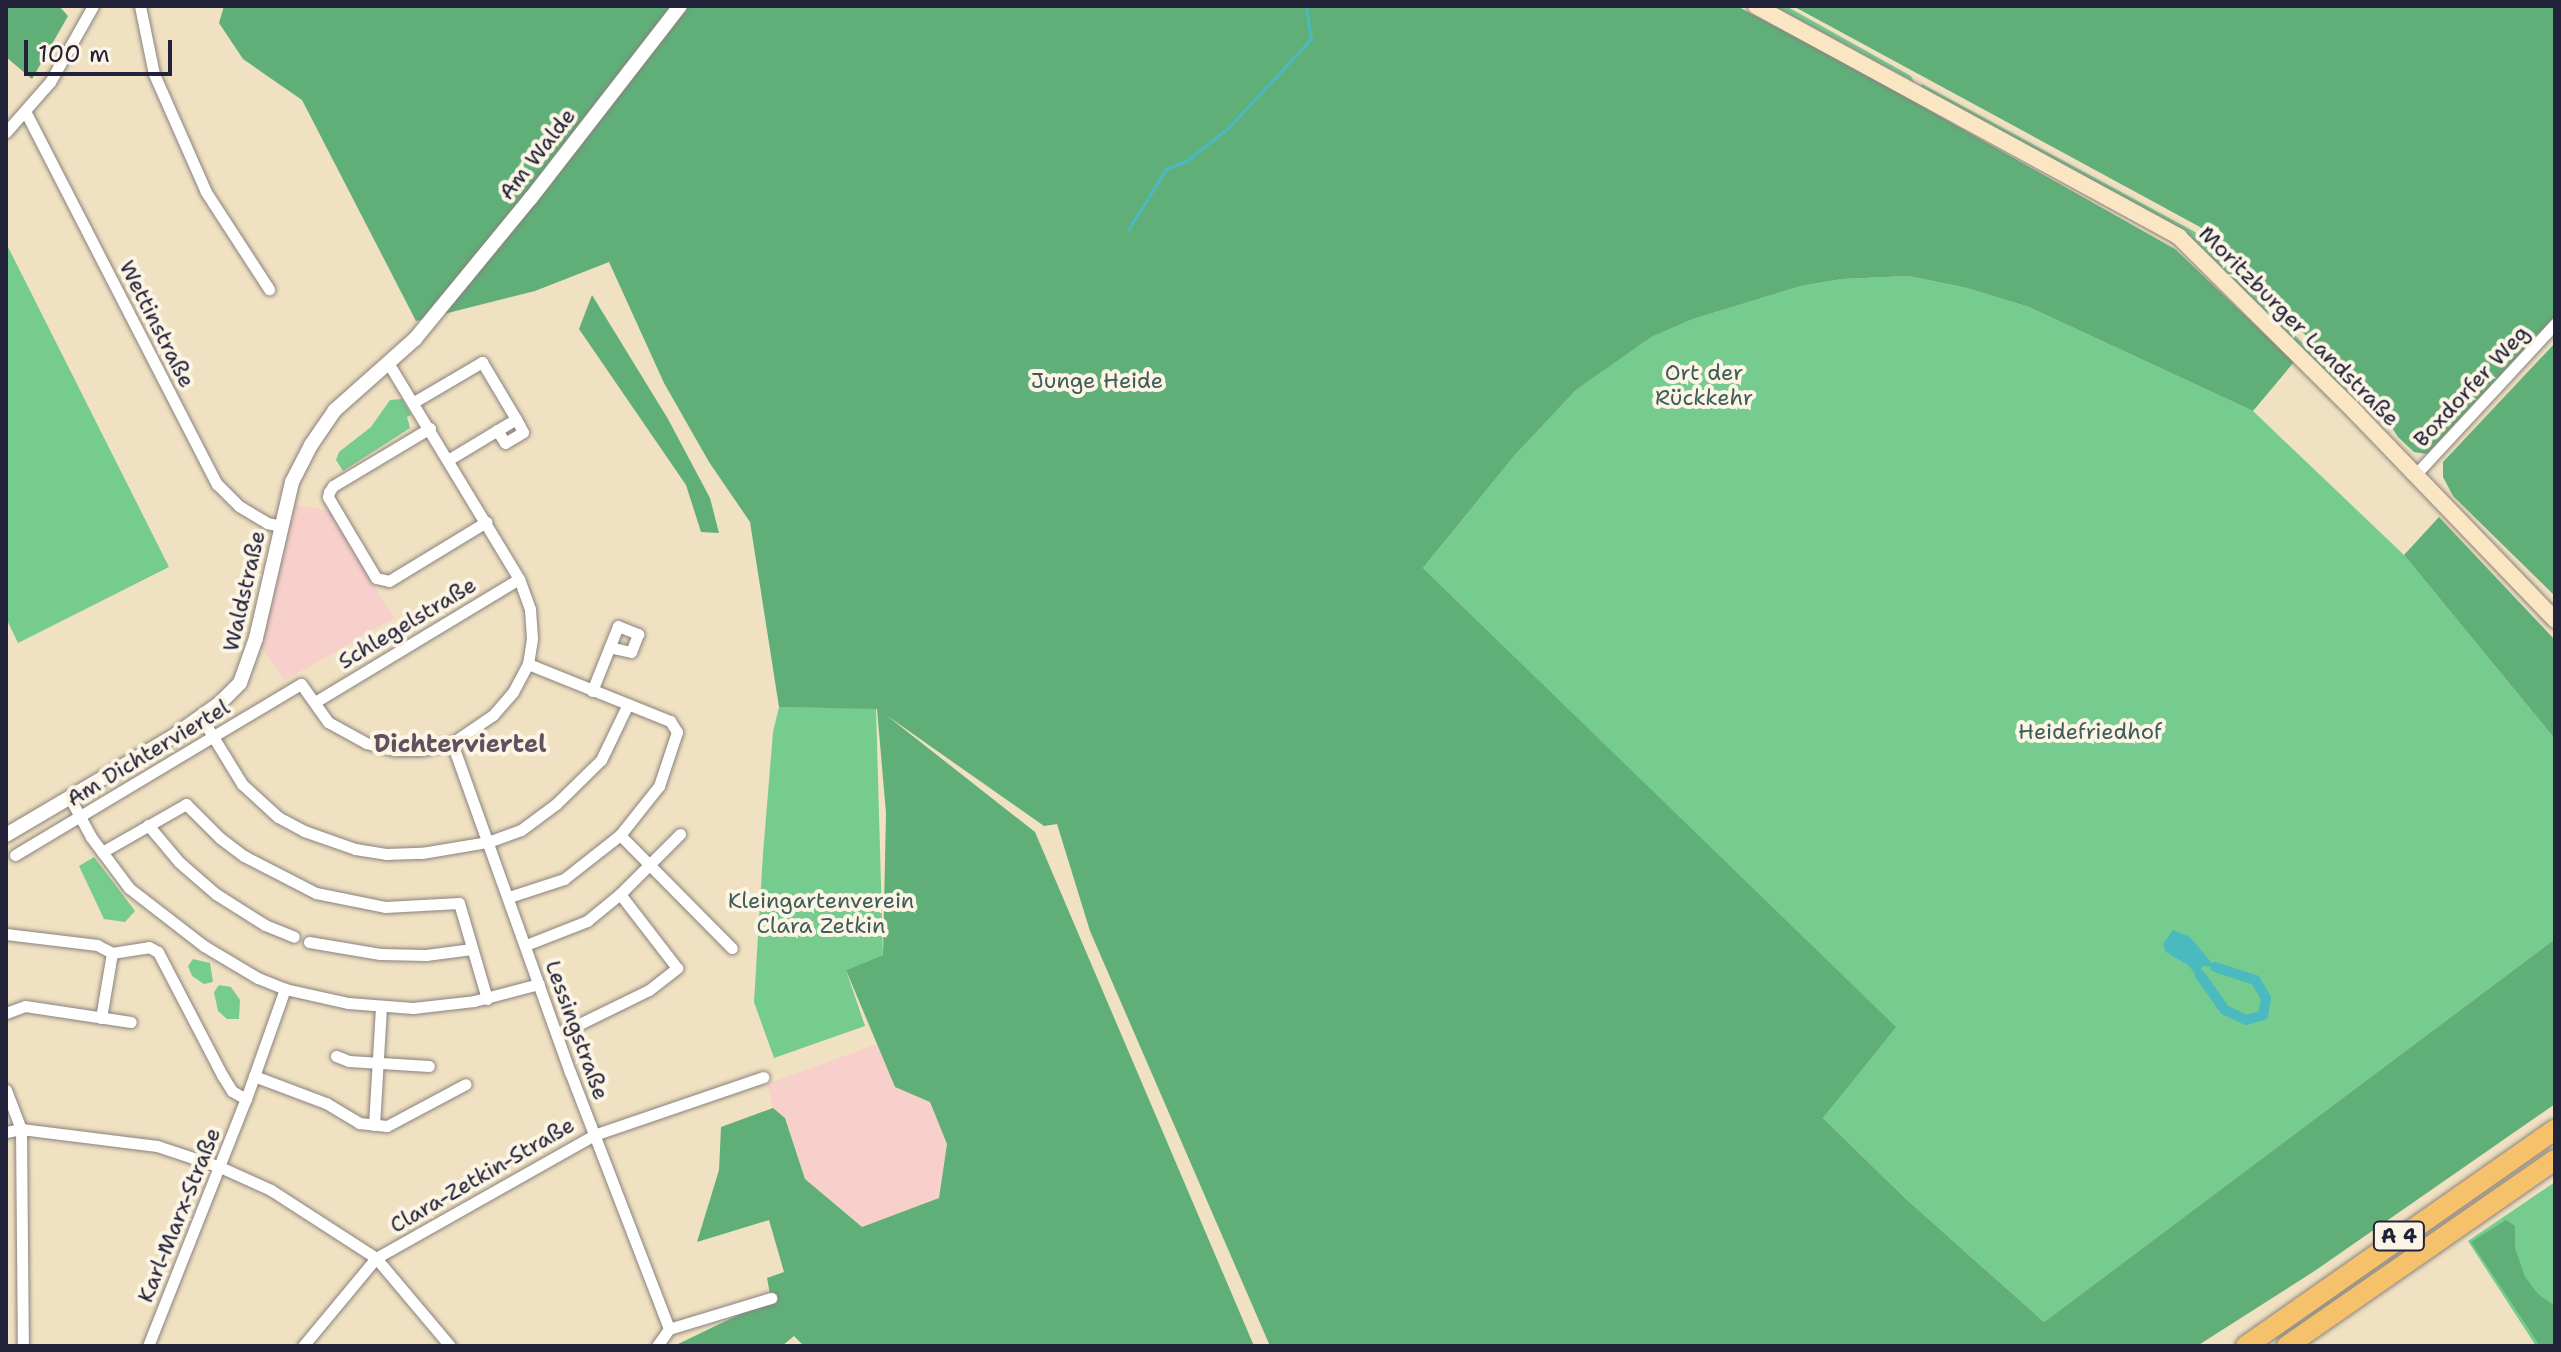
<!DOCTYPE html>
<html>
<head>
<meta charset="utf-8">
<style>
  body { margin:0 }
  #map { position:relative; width:2561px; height:1352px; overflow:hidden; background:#f0e1c2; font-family:"Shantell Sans",sans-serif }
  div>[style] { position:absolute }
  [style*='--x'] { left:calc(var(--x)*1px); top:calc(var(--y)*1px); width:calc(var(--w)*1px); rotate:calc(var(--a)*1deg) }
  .built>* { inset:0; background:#f7d0cb }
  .green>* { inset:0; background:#76cb8e }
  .forest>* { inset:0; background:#60af79 }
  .water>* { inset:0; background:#4ab9c0 }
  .stream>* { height:3px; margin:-1.5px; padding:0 1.5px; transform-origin:1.5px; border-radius:1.5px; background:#4ab9c0 }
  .canal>* { height:10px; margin:-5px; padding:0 5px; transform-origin:5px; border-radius:5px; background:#4ab9c0 }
  .roads { filter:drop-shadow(0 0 2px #89827e) drop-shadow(0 0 2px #89827e) }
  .minor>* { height:11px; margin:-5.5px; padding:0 5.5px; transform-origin:5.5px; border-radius:5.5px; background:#fff }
  .tertiary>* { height:14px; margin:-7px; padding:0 7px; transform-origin:7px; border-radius:7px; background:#fff }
  .secondary>* { height:16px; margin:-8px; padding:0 8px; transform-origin:8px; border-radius:8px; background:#fbe6c4 }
  .motorway>* { height:20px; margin:-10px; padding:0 10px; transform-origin:10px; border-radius:10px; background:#f5c16b }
  span { translate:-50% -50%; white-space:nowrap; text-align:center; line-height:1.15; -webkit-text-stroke:8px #fcf5e5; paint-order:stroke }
  .shield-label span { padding:2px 6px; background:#fcf5e5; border:2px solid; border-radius:6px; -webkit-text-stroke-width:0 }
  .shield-label { font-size:20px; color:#22223b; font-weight:700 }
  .street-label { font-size:22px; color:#22223b }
  .park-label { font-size:22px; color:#3f5d58 }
  .neighbourhood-label { font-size:24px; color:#61505e; font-weight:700 }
  .frame { position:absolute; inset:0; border:8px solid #22223b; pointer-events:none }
  .scale { position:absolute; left:24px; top:40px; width:148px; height:36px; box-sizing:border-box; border:4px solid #22223b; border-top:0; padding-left:10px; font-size:24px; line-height:28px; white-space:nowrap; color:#22223b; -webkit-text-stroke:6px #fcf5e5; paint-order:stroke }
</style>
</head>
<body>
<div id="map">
  <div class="built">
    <i style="clip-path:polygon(290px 504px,330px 511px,394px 618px,284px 681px,260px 644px)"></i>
    <i style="clip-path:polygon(877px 1044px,895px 1087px,930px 1102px,947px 1144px,939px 1198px,862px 1227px,805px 1179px,785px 1118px,773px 1108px,767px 1084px)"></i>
  </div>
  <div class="green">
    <i style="clip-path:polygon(1774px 6px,1786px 6px,1911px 76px,1914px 82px)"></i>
    <i style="clip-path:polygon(1922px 84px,2195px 232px,2353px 395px,2323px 372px,2188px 235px,1919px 88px)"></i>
    <i style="clip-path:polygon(6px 243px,169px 567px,18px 643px,6px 618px)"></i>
    <i style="clip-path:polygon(1908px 276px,1967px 288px,2029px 307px,2253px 411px,2404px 555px,2555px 739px,2555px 939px,2044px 1322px,1906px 1199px,1823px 1118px,1895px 1027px,1423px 568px,1515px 455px,1576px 390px,1650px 337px,1693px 319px,1801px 286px,1842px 279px)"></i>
    <i style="clip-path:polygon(402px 399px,411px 415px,407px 417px,410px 428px,343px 471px,336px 460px,339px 452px,371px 427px,390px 400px)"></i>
    <i style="clip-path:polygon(779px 707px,876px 708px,883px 955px,846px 970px,865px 1026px,774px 1058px,754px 1002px,763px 854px,773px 732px)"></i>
    <i style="clip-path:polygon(94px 857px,135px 911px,125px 922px,104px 919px,79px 866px)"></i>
    <i style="clip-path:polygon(193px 959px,210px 963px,213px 982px,204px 984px,192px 976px,188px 966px)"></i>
    <i style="clip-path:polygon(219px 985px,231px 987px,240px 1000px,239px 1019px,227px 1019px,218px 1011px,214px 992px)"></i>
    <i style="clip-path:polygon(2555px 1182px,2555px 1346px,2536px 1346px,2468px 1241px)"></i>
  </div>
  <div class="forest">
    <i style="clip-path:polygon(6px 6px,59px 6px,68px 16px,32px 79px,6px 57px)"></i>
    <i style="clip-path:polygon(224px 6px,1737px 6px,1881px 83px,2175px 249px,2294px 362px,2253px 411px,2029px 307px,1967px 288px,1908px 276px,1842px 279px,1801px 286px,1693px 319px,1651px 337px,1576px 390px,1515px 455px,1423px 568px,1896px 1027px,1823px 1118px,1906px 1199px,2044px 1322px,2555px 939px,2555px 1104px,2316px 1270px,2197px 1346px,1270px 1346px,1090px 931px,1057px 824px,1044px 826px,886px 715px,1035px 832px,1254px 1346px,804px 1346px,794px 1336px,782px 1346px,674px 1346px,771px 1299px,767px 1278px,784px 1272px,769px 1220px,697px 1242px,719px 1170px,721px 1127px,773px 1108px,785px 1118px,805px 1179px,862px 1227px,939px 1198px,947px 1144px,930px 1102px,895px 1087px,846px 970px,883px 955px,886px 813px,877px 709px,779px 707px,750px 522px,709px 462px,664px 383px,609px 262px,535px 291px,416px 321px,302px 100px,243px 59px,219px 23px)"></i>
    <i style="clip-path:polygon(1793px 6px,2555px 6px,2555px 316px,2427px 454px,2414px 452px,2398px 437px,2385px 417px,2200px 227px)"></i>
    <i style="clip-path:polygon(592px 295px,668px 419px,710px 498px,719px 533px,701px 532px,686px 485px,579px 329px)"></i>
    <i style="clip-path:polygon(2555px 343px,2555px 596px,2453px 496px,2443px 477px,2443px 462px)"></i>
    <i style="clip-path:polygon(2439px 517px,2555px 640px,2555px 739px,2404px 555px)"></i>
    <i style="clip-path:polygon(2506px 1220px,2515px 1226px,2515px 1248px,2525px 1277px,2538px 1294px,2555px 1306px,2555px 1346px,2540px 1346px,2471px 1242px)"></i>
  </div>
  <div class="water">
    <i style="clip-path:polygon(2173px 930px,2190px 937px,2215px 967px,2203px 966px,2197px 976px,2188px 965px,2166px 952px,2163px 944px)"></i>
  </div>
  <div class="stream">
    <i style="--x:1128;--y:230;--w:72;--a:-58.1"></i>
    <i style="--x:1166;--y:169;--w:22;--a:-22"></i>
    <i style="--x:1186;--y:161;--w:53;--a:-38.2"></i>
    <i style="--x:1228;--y:128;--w:122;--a:-47"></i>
    <i style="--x:1311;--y:39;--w:33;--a:-99"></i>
  </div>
  <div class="canal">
    <i style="--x:2200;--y:975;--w:43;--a:54.5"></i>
    <i style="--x:2225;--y:1010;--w:23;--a:25"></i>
    <i style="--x:2246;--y:1020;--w:18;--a:-16"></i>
    <i style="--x:2263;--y:1015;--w:17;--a:-80"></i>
    <i style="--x:2266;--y:998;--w:21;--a:-121"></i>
    <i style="--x:2255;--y:980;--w:42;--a:-162"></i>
  </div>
  <div class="roads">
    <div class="minor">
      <i style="--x:140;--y:6;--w:69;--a:78.4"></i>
      <i style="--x:154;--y:74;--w:129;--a:66.2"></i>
      <i style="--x:206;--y:192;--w:116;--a:57"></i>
      <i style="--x:26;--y:113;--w:417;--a:62.8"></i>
      <i style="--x:217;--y:484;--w:31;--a:45"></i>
      <i style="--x:239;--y:506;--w:33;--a:31"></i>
      <i style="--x:267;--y:523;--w:14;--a:12"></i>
      <i style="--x:6;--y:132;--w:67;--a:-48.7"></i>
      <i style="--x:50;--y:82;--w:87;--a:-60.5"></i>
      <i style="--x:414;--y:402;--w:79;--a:-30.5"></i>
      <i style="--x:482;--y:362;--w:66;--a:59.2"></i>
      <i style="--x:516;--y:419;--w:79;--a:148.9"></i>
      <i style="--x:430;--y:428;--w:113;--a:149.1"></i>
      <i style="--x:333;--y:486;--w:7;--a:124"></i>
      <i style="--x:329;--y:492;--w:5;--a:101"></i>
      <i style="--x:328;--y:497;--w:94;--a:59.3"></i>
      <i style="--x:376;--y:578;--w:13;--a:13"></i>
      <i style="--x:389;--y:581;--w:114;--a:-31.3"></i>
      <i style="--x:497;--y:430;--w:15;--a:58"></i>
      <i style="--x:505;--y:443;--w:21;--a:-31"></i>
      <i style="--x:523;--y:432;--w:15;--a:-118"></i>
      <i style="--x:2416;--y:474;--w:205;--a:-47.2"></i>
      <i style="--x:592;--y:691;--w:70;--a:-68.2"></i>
      <i style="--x:618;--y:626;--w:22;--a:22"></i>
      <i style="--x:638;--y:634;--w:19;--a:111"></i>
      <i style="--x:631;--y:652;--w:22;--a:-167"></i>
      <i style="--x:315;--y:702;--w:238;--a:-31.1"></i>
      <i style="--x:201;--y:717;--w:79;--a:58.5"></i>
      <i style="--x:242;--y:784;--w:49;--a:42.5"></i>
      <i style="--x:278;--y:817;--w:30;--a:28"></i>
      <i style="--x:304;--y:831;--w:54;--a:19.4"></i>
      <i style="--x:355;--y:849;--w:31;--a:9"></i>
      <i style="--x:386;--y:854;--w:36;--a:-2"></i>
      <i style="--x:422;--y:853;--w:67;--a:-9.5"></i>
      <i style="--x:488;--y:842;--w:35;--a:-20"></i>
      <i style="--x:521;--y:830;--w:44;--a:-36.6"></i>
      <i style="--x:556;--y:804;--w:63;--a:-44.4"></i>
      <i style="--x:601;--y:760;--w:62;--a:-64.3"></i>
      <i style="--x:452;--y:743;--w:350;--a:70.3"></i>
      <i style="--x:570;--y:1072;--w:275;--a:68.9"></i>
      <i style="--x:71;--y:800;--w:42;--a:61.6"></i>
      <i style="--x:91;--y:837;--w:64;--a:53.3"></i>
      <i style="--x:129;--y:888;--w:95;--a:37.7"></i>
      <i style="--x:204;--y:946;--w:63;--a:30.7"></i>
      <i style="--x:258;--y:978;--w:29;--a:22"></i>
      <i style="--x:285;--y:989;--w:65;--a:12.5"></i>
      <i style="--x:348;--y:1003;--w:65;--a:4.4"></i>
      <i style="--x:413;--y:1008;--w:61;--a:-6.5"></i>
      <i style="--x:474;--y:1001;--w:67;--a:-14.7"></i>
      <i style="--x:148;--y:825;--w:48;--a:50"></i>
      <i style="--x:179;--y:862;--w:49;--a:40.9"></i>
      <i style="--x:216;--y:894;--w:58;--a:32.3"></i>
      <i style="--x:265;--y:925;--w:31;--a:22"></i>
      <i style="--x:620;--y:835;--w:159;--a:45.3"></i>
      <i style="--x:102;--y:852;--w:97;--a:-29.7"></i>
      <i style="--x:186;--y:804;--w:48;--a:45"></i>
      <i style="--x:220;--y:838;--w:30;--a:37"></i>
      <i style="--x:244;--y:856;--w:81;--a:27.2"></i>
      <i style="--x:316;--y:893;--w:70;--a:11.5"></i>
      <i style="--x:385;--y:907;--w:74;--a:-3.1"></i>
      <i style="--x:459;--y:903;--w:100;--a:73.7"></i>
      <i style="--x:15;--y:855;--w:333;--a:-30.9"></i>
      <i style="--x:301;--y:684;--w:47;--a:54.6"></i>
      <i style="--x:328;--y:722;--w:43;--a:28.9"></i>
      <i style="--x:366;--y:743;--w:30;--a:14"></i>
      <i style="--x:395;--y:750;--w:27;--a:0"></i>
      <i style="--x:422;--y:750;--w:31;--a:-13"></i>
      <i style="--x:452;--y:743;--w:50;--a:-34.3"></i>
      <i style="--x:493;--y:715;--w:30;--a:-49"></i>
      <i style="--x:513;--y:692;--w:32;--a:-62"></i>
      <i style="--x:528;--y:664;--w:26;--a:-81"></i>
      <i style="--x:532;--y:638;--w:29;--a:-94"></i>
      <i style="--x:530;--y:609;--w:32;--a:-110"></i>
      <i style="--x:519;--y:579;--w:253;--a:-121.2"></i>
      <i style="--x:509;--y:897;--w:58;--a:-18.1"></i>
      <i style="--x:564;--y:879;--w:71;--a:-38.2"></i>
      <i style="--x:620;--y:835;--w:63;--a:-51.5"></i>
      <i style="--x:659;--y:786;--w:57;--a:-71.6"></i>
      <i style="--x:677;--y:732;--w:13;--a:-122"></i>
      <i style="--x:670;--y:721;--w:153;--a:-158.1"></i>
      <i style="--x:6;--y:934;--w:92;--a:6.9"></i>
      <i style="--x:97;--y:945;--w:17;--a:28"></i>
      <i style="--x:309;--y:942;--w:72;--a:9.6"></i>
      <i style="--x:380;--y:954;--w:46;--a:1.2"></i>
      <i style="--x:426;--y:955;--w:46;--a:-7.4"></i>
      <i style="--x:526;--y:945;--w:66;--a:-21.5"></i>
      <i style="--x:587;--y:921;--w:43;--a:-39.3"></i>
      <i style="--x:620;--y:894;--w:85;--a:-45"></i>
      <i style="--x:112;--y:953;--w:37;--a:-9"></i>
      <i style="--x:149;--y:947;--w:10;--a:29"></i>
      <i style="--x:158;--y:952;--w:139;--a:62.5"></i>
      <i style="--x:222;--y:1075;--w:19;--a:58"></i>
      <i style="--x:232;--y:1091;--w:16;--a:30"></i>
      <i style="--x:6;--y:1013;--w:20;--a:-20"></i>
      <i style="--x:25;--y:1006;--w:107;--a:8.6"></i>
      <i style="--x:101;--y:1018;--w:66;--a:-80.4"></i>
      <i style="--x:557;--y:1035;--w:102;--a:-26.1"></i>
      <i style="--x:649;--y:990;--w:36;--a:-38"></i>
      <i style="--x:677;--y:968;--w:93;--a:-127.6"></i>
      <i style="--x:336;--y:1056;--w:14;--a:21"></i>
      <i style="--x:349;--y:1061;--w:80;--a:3.6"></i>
      <i style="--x:254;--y:1076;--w:77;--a:20.6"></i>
      <i style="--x:326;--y:1103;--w:39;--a:31"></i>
      <i style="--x:359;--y:1123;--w:28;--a:6"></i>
      <i style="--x:387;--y:1126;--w:89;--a:-28"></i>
      <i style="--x:6;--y:1090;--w:42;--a:69"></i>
      <i style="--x:21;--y:1129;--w:217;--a:89.5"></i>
      <i style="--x:374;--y:1125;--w:119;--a:-86.6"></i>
      <i style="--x:6;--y:1132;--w:15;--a:-11"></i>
      <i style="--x:21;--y:1129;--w:137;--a:7.1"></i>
      <i style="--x:157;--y:1146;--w:66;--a:18.4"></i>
      <i style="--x:220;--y:1167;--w:56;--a:24.3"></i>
      <i style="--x:271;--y:1190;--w:125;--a:32.9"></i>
      <i style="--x:376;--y:1258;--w:115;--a:49.9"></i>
      <i style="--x:148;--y:1346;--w:266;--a:-68.4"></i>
      <i style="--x:246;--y:1099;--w:117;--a:-70.5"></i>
      <i style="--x:303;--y:1346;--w:114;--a:-50.3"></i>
      <i style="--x:376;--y:1258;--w:250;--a:-29.4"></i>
      <i style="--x:594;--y:1135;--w:179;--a:-18.9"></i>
      <i style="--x:657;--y:1346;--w:21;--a:-55"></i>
      <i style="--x:669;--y:1329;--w:107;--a:-16.9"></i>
    </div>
    <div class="tertiary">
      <i style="--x:6;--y:835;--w:191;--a:-30.5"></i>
      <i style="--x:171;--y:738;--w:60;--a:-35.5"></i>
      <i style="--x:220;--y:703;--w:28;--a:-45"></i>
      <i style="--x:240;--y:683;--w:48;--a:-70.4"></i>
      <i style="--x:256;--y:638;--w:160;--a:-77"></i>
      <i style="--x:292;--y:482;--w:42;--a:-62.8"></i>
      <i style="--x:311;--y:445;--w:42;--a:-55.6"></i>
      <i style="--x:335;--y:410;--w:107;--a:-41.6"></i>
      <i style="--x:415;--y:339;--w:183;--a:-50.6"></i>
      <i style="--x:531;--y:198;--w:243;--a:-52.2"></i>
    </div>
    <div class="secondary">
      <i style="--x:1756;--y:6;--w:482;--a:28.6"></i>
      <i style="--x:2179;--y:237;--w:250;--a:44.8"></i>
      <i style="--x:2356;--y:413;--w:287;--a:46.1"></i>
    </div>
    <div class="motorway">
      <i style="--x:2246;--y:1346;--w:377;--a:-35"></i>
      <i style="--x:2287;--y:1346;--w:326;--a:-34.8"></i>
    </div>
  </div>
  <div class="shield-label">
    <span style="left:2399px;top:1236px">A 4</span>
  </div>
  <div class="street-label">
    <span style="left:537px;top:154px;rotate:-52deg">Am Walde</span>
    <span style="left:157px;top:324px;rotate:63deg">Wettinstraße</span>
    <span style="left:2299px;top:326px;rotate:45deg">Moritzburger Landstraße</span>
    <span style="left:2471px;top:386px;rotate:-47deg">Boxdorfer Weg</span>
    <span style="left:244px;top:591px;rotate:-77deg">Waldstraße</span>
    <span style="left:407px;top:623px;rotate:-31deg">Schlegelstraße</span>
    <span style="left:148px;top:753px;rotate:-31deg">Am Dichterviertel</span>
    <span style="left:577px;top:1030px;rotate:70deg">Lessingstraße</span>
    <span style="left:482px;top:1175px;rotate:-30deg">Clara-Zetkin-Straße</span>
    <span style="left:179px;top:1215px;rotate:-68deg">Karl-Marx-Straße</span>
  </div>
  <div class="park-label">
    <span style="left:1704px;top:385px">Ort der<br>Rückkehr</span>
    <span style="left:1097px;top:381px">Junge Heide</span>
    <span style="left:2090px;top:732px">Heidefriedhof</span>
    <span style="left:821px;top:913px">Kleingartenverein<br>Clara Zetkin</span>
  </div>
  <div class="neighbourhood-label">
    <span style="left:460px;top:745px">Dichterviertel</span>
  </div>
  <div class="frame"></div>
  <div class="scale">100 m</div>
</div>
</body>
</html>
